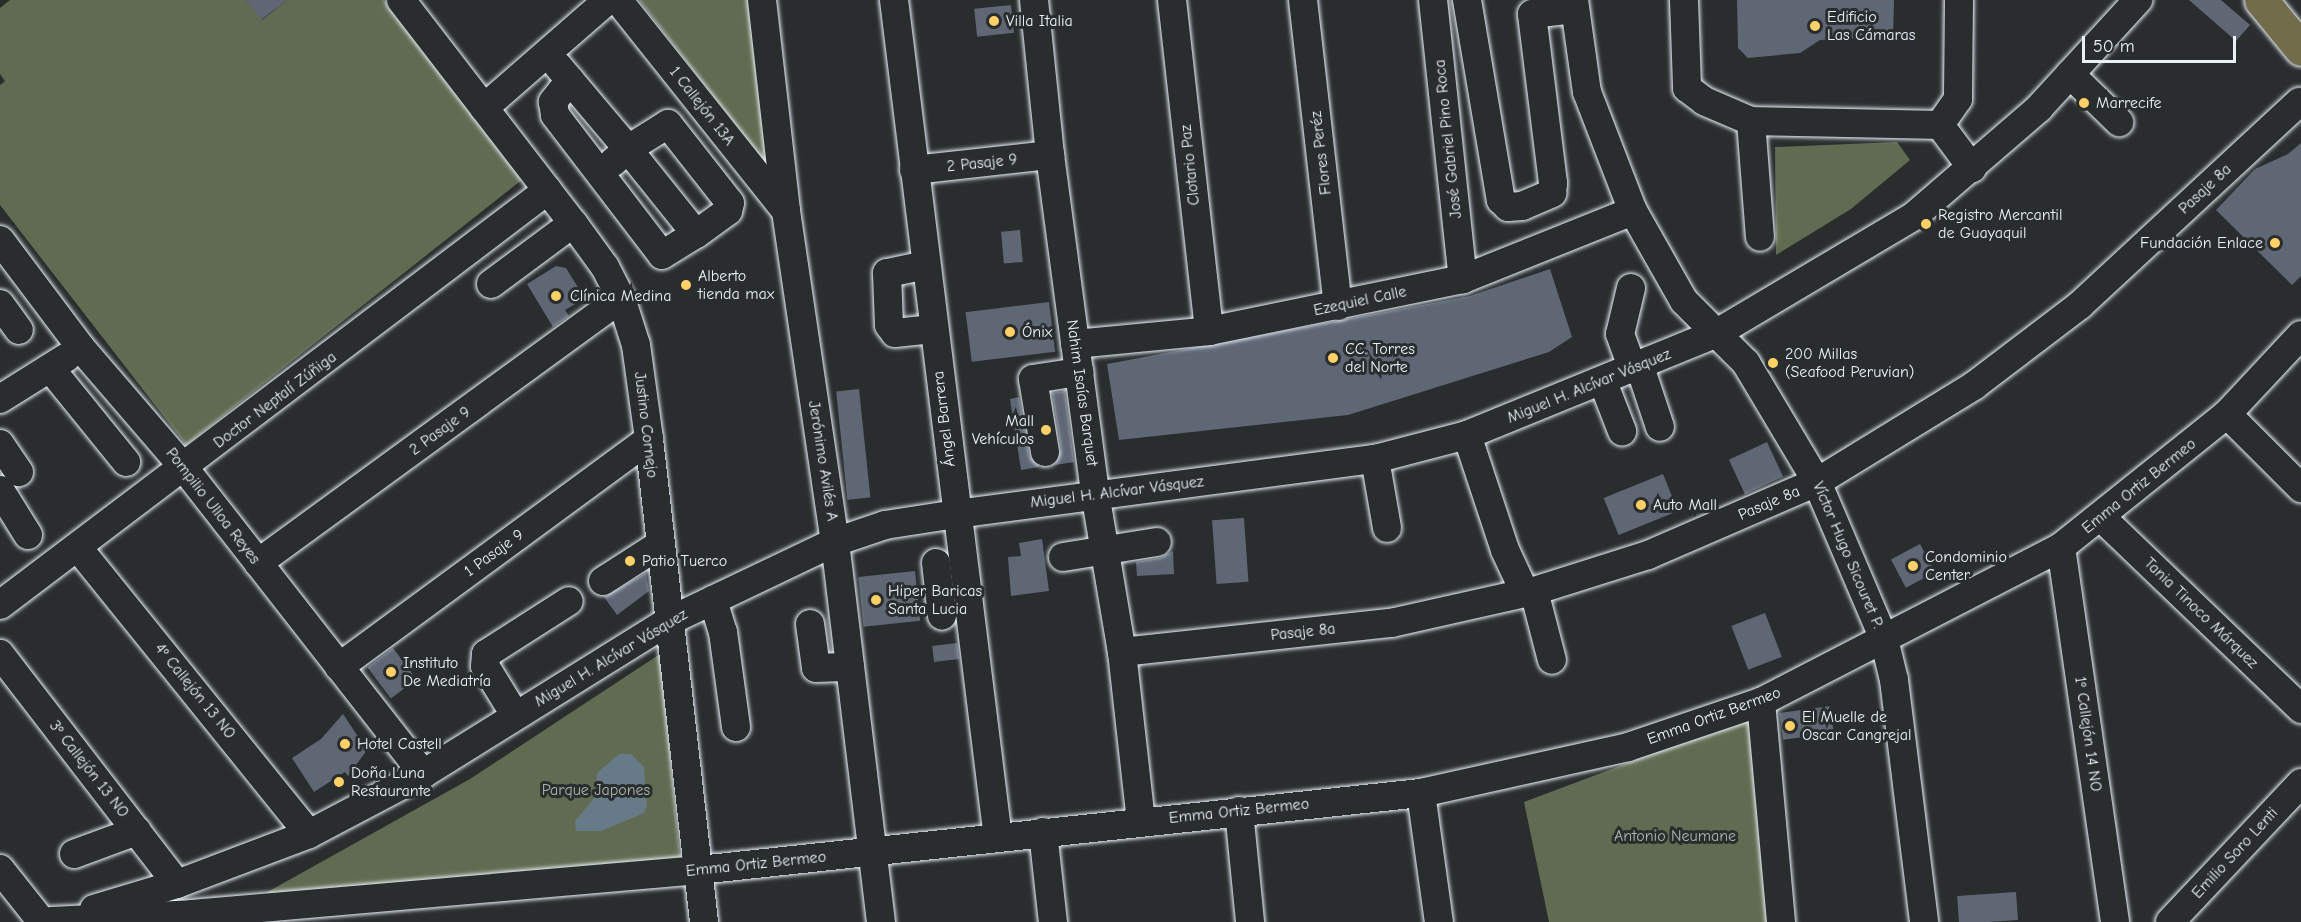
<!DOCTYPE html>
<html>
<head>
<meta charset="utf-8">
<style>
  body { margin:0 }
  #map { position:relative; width:2301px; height:922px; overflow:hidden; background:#2a2d2e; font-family:"Comic Neue",sans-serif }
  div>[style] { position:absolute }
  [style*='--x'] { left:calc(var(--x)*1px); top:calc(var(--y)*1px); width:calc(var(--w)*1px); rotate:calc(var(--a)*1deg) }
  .green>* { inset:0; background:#616b52 }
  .water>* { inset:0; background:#677a87 }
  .building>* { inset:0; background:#5f6775; transform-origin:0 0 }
  .roads { filter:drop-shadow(0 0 2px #e8f1f8) drop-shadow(0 0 2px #e8f1f8) }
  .minor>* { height:28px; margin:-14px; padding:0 14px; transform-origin:14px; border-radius:14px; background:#2a2d2e }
  .major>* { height:33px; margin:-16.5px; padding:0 16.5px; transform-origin:16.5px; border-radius:16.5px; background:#736c4b }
  .dots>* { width:16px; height:16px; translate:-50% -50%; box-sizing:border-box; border:3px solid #2a2d2e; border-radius:50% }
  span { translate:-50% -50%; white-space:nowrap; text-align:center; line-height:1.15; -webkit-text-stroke:6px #2a2d2e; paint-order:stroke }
  .poi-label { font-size:16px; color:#e8f1f8 }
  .left { translate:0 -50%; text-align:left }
  .right { translate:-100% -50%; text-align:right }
  .street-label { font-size:16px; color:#e8f1f8 }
  .park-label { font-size:16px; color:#abb5ad }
  .scale { position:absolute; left:2082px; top:36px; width:154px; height:27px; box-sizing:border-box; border:3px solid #e8f1f8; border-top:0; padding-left:8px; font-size:18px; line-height:21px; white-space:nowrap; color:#e8f1f8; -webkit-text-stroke:4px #2a2d2e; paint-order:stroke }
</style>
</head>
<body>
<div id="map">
  <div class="green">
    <i style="clip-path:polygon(10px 0,246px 0,262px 20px,287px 0,384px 0,523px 179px,186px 445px,0 205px,0 85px,5px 81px,0 74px,0 8px)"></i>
    <i style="clip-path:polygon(639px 0,755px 0,775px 176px)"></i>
    <i style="clip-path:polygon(1897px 142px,1910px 160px,1851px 209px,1776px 255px,1775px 147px)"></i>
    <i style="clip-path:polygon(660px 654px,680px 858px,239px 908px,470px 779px)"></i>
    <i style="clip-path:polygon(1750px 717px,1768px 922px,1549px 922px,1524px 802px)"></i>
  </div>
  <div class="water">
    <i style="clip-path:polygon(619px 754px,631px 754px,644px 767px,647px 805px,644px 813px,601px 831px,576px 831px,575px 821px,595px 797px,597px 773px)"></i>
  </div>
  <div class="building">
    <i style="clip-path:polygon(246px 0,287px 0,261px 20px)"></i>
    <i style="clip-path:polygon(1737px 0,1894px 0,1893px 37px,1820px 40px,1800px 53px,1748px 58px,1738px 48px)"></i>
    <i style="clip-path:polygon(2189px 0,2221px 0,2250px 25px,2236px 41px)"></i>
    <i style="left:1011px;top:5px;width:28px;height:37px;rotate:84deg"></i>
    <i style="clip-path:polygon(2301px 143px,2301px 276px,2292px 285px,2216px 210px,2255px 169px,2288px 154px)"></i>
    <i style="left:1020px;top:230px;width:32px;height:19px;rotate:85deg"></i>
    <i style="clip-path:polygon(556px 266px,566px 268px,582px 294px,575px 298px,577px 303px,565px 310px,569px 316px,553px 327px,527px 284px)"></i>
    <i style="clip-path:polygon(1550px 269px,1572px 337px,1549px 352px,1348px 415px,1119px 440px,1107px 364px,1470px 296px)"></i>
    <i style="left:1049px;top:302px;width:50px;height:84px;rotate:83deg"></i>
    <i style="left:859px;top:389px;width:109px;height:23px;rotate:84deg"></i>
    <i style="clip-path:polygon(1065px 391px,1074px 462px,1055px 465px,1061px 449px,1052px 393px)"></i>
    <i style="clip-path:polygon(1019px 397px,1029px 455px,1039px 467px,1021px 470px,1010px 399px)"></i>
    <i style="left:1767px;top:442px;width:38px;height:42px;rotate:65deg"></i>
    <i style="left:1663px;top:474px;width:40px;height:64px;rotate:68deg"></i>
    <i style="left:1244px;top:518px;width:64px;height:32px;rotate:86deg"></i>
    <i style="clip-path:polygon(1042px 539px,1049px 591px,1011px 596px,1008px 557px,1021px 556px,1019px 543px)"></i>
    <i style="left:1920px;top:544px;width:32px;height:33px;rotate:62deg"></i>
    <i style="clip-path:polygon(1173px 551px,1174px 574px,1137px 576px,1136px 562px,1160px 558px)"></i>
    <i style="left:915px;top:571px;width:50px;height:57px;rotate:84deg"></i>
    <i style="clip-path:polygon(646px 573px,649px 591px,617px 615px,604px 597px)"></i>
    <i style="left:1765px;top:613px;width:47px;height:36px;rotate:69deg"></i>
    <i style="left:957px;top:643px;width:16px;height:25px;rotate:83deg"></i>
    <i style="left:393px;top:648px;width:39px;height:32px;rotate:53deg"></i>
    <i style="left:1830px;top:706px;width:27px;height:51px;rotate:82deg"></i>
    <i style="clip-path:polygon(343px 714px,367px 750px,348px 776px,345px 772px,314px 792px,292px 758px,321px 739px)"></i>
    <i style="left:2016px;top:892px;width:28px;height:59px;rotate:86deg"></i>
  </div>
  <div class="roads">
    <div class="minor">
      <i style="--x:401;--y:0;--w:282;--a:52.4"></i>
      <i style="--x:573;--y:223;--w:54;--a:54"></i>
      <i style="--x:605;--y:267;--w:35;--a:63"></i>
      <i style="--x:621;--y:298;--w:49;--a:72.3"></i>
      <i style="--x:636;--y:345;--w:95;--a:82.1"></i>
      <i style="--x:649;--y:439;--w:486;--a:83.5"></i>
      <i style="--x:618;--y:0;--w:270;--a:51.5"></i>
      <i style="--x:762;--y:0;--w:212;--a:83.5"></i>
      <i style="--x:786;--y:211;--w:335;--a:81.6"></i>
      <i style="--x:835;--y:542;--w:383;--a:83.1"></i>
      <i style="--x:894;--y:0;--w:844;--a:82.93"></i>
      <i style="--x:1034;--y:0;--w:156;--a:84.1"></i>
      <i style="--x:1050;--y:155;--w:341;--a:82.4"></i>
      <i style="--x:1095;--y:493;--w:161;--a:80.4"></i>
      <i style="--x:1122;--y:652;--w:170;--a:83.6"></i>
      <i style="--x:1172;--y:0;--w:333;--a:83.6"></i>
      <i style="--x:1303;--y:0;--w:308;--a:83.5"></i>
      <i style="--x:1433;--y:0;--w:281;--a:83.9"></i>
      <i style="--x:1467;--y:0;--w:203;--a:80.4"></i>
      <i style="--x:1501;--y:200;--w:10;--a:45"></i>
      <i style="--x:1508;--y:207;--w:14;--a:-4"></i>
      <i style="--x:1522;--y:206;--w:33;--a:-23"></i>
      <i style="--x:1552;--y:193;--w:10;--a:-84"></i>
      <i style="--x:1553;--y:183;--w:170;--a:-97.1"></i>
      <i style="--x:1532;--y:14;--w:42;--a:-6.8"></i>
      <i style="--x:1574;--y:0;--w:93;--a:82"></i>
      <i style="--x:1587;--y:92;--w:128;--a:68.9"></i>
      <i style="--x:1633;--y:211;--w:103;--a:60.5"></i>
      <i style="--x:1684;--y:301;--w:88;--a:45"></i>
      <i style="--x:1746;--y:363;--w:139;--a:59.2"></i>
      <i style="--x:1817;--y:482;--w:171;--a:66.9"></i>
      <i style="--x:1884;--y:639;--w:42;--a:76.3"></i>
      <i style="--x:1894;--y:680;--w:244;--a:82.9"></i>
      <i style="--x:1684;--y:0;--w:88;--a:88"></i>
      <i style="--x:1687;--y:88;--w:21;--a:37"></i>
      <i style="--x:1704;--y:101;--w:51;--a:23.1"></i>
      <i style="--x:1751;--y:121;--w:189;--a:1.2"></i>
      <i style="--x:1959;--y:0;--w:99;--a:90.6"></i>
      <i style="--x:1958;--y:99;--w:32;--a:125"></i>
      <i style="--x:1940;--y:125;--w:54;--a:53.3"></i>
      <i style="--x:558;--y:66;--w:109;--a:49.9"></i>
      <i style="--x:628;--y:149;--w:20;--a:139"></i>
      <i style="--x:2070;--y:74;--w:69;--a:44.4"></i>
      <i style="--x:570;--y:80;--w:28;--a:128"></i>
      <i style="--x:553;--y:102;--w:13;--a:81"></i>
      <i style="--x:555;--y:115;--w:176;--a:52.6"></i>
      <i style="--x:662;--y:255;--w:40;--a:-32"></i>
      <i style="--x:484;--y:108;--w:164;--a:-41.1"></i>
      <i style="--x:1751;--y:121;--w:116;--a:85.6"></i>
      <i style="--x:668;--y:124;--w:100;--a:51.9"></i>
      <i style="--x:730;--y:203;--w:8;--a:104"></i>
      <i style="--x:728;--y:211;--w:39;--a:144"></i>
      <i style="--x:696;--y:234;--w:109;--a:-128.7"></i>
      <i style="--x:628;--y:149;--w:47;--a:-32"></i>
      <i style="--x:914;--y:170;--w:137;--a:-6.3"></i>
      <i style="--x:0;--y:240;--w:135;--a:53.1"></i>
      <i style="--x:81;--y:348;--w:160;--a:49.3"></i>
      <i style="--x:185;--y:469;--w:387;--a:52"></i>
      <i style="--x:926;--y:265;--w:40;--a:168"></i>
      <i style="--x:887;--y:273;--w:52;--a:87.8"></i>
      <i style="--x:889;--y:325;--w:10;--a:53"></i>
      <i style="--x:895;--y:333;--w:38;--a:-6"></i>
      <i style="--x:491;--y:284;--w:102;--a:-36.6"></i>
      <i style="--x:1631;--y:288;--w:47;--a:103.4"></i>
      <i style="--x:1620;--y:334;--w:38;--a:70"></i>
      <i style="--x:0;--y:304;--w:32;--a:54"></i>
      <i style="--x:1075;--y:344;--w:135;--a:-5.5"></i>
      <i style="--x:1209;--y:331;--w:259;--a:-11.6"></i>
      <i style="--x:1463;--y:279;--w:183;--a:-21.8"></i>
      <i style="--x:1640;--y:367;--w:63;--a:71.6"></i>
      <i style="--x:50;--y:368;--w:121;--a:51"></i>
      <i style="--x:1603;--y:382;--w:53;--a:68.8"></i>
      <i style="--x:0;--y:399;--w:79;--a:-32.1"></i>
      <i style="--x:2227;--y:414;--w:105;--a:45"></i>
      <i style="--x:1467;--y:435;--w:121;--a:71.7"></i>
      <i style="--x:1505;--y:550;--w:47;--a:65.1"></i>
      <i style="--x:0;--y:444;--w:34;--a:56"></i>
      <i style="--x:1045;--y:452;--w:74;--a:-99.3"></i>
      <i style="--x:1033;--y:379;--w:47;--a:-8.7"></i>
      <i style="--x:1375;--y:459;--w:70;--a:80.1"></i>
      <i style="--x:0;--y:490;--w:53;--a:58.1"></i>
      <i style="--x:2102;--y:518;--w:276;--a:43.8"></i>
      <i style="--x:2061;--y:547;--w:379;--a:81.8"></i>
      <i style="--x:79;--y:549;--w:366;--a:51.1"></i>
      <i style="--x:1063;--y:557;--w:95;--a:-9.1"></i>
      <i style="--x:258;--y:563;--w:449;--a:-36.1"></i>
      <i style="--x:936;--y:563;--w:53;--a:83.5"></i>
      <i style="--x:603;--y:581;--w:67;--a:-32.7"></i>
      <i style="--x:1534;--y:591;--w:71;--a:75.4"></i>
      <i style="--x:713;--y:600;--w:34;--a:73"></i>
      <i style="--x:723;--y:632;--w:96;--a:82.2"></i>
      <i style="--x:0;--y:605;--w:687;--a:-37.14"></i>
      <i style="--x:810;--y:624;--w:44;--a:82.2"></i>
      <i style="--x:816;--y:668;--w:34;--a:-2"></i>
      <i style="--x:1122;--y:652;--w:271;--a:-6.2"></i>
      <i style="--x:1391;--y:623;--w:147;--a:-12.6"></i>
      <i style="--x:1534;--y:591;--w:120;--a:-17.5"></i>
      <i style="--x:1648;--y:555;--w:184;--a:-23.4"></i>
      <i style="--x:1817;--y:482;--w:185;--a:-31.5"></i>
      <i style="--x:1975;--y:385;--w:132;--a:-37.3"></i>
      <i style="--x:2080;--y:305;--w:299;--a:-42.8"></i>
      <i style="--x:0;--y:654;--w:290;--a:52.4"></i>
      <i style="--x:339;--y:667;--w:385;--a:-36.3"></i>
      <i style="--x:1761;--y:702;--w:221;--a:84.8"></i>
      <i style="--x:515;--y:715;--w:57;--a:-121.5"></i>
      <i style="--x:485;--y:666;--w:12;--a:-85"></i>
      <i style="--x:486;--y:654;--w:98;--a:-32.6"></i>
      <i style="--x:1421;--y:793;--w:130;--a:82.1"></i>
      <i style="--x:1239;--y:811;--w:112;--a:84.3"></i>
      <i style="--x:1043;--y:832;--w:91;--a:83.7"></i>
      <i style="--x:74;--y:854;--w:67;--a:-20.1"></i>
      <i style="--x:0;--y:869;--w:68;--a:51.6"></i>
      <i style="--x:94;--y:909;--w:87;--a:-16.8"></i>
      <i style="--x:177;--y:884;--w:141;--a:-20.7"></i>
      <i style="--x:309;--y:834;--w:129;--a:-27.8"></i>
      <i style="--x:423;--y:774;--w:287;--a:-31.9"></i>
      <i style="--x:667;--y:622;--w:186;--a:-25.5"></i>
      <i style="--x:835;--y:542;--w:53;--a:-18.8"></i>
      <i style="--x:885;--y:525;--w:72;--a:-8.8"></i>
      <i style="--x:956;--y:514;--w:423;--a:-7.5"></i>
      <i style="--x:1375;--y:459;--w:95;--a:-14.6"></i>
      <i style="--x:1467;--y:435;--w:270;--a:-22.2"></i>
      <i style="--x:1717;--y:333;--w:229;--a:-30.7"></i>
      <i style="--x:1914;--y:216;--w:165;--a:-40.8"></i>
      <i style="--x:2039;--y:108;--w:147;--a:-47.5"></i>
      <i style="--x:51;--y:921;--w:141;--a:-2.8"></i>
      <i style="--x:192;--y:914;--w:509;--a:-4.96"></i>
      <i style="--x:699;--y:870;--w:726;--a:-6.09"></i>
      <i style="--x:1421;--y:793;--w:212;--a:-12.5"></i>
      <i style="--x:1628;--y:747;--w:140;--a:-18.7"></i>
      <i style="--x:1761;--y:702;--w:338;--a:-27.3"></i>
      <i style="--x:2061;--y:547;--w:213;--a:-38.7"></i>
      <i style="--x:2227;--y:414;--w:108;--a:-46.9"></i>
      <i style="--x:2170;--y:922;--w:191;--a:-46.7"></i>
    </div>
    <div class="major">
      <i style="--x:2261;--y:0;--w:63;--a:50.8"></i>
    </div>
  </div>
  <div class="dots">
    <i style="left:994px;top:21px;background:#ffd166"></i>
    <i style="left:1815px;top:26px;background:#ffd166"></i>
    <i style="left:2084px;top:103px;background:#ffd166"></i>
    <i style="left:1926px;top:224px;background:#ffd166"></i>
    <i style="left:2275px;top:243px;background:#ffd166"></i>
    <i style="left:686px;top:285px;background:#ffd166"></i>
    <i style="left:556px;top:296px;background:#ffd166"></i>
    <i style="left:1010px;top:332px;background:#ffd166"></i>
    <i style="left:1333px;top:358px;background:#ffd166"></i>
    <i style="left:1773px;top:363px;background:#ffd166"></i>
    <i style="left:1046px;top:430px;background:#ffd166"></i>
    <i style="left:1641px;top:505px;background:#ffd166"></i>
    <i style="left:630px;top:561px;background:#ffd166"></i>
    <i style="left:1913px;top:566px;background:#ffd166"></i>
    <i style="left:876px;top:600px;background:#ffd166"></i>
    <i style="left:391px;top:672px;background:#ffd166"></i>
    <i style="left:1790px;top:726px;background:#ffd166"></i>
    <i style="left:345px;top:744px;background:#ffd166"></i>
    <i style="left:339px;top:782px;background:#ffd166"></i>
  </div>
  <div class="poi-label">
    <span class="left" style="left:1827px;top:26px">Edificio<br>Las Cámaras</span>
    <span class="left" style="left:1006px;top:21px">Villa Italia</span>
    <span class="left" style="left:2096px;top:103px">Marrecife</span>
    <span class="left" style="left:1938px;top:224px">Registro Mercantil<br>de Guayaquil</span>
    <span class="right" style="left:2263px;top:243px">Fundación Enlace</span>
    <span class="left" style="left:698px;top:285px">Alberto<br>tienda max</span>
    <span class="left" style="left:570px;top:296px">Clínica Medina</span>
    <span class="left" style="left:1022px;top:332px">Ónix</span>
    <span class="left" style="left:1345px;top:358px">CC. Torres<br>del Norte</span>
    <span class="left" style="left:1785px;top:363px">200 Millas<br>(Seafood Peruvian)</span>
    <span class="right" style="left:1034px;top:430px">Mall<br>Vehículos</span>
    <span class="left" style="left:1653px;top:505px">Auto Mall</span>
    <span class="left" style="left:1925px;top:566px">Condominio<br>Center</span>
    <span class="left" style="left:642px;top:561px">Patio Tuerco</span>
    <span class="left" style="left:888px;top:600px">Hiper Baricas<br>Santa Lucia</span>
    <span class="left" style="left:403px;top:672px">Instituto<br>De Mediatría</span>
    <span class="left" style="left:1802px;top:726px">El Muelle de<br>Oscar Cangrejal</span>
    <span class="left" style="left:357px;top:744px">Hotel Castell</span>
    <span class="left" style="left:351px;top:782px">Doña Luna<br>Restaurante</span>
  </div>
  <div class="street-label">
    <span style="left:702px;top:106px;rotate:52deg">1 Callejón 13A</span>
    <span style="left:1448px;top:139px;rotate:-96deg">José Gabriel Pino Roca</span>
    <span style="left:1321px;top:153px;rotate:-97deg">Flores Peréz</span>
    <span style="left:982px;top:163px;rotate:-6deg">2 Pasaje 9</span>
    <span style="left:1190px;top:165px;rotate:-96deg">Clotario Paz</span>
    <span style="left:2205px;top:189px;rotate:-43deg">Pasaje 8a</span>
    <span style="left:1360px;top:301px;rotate:-12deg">Ezequiel Calle</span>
    <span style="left:1589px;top:386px;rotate:-22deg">Miguel H. Alcívar Vásquez</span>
    <span style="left:1082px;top:393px;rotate:82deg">Nahim Isaías Barquet</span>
    <span style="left:275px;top:400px;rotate:-37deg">Doctor Neptalí Zúñiga</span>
    <span style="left:944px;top:419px;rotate:-97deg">Ángel Barrera</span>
    <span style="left:646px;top:425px;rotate:83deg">Justino Cornejo</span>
    <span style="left:440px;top:431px;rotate:-36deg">2 Pasaje 9</span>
    <span style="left:823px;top:461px;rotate:81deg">Jerónimo Avilés A</span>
    <span style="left:2139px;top:486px;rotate:-39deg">Emma Ortiz Bermeo</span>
    <span style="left:1117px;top:492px;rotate:-7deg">Miguel H. Alcívar Vásquez</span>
    <span style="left:1769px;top:503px;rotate:-23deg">Pasaje 8a</span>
    <span style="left:213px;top:506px;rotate:52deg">Pompilio Ulloa Reyes</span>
    <span style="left:494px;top:553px;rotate:-36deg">1 Pasaje 9</span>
    <span style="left:1848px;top:555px;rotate:67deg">Víctor Hugo Sicouret P.</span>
    <span style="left:2201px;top:613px;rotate:44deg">Tania Tinoco Márquez</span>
    <span style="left:1303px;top:632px;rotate:-6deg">Pasaje 8a</span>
    <span style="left:611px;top:658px;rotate:-31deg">Miguel H. Alcívar Vásquez</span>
    <span style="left:195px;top:691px;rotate:51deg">4º Callejón 13 NO</span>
    <span style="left:1714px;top:716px;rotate:-20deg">Emma Ortiz Bermeo</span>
    <span style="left:2088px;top:734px;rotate:82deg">1º Callejón 14 NO</span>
    <span style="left:89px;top:769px;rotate:52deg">3º Callejón 13 NO</span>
    <span style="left:1239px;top:811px;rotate:-6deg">Emma Ortiz Bermeo</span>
    <span style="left:2235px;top:853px;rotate:-47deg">Emilio Soro Lenti</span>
    <span style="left:756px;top:864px;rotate:-6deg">Emma Ortiz Bermeo</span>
  </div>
  <div class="park-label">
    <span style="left:596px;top:790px">Parque Japones</span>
    <span style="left:1675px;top:836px">Antonio Neumane</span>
  </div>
  <div class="scale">50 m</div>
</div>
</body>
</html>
